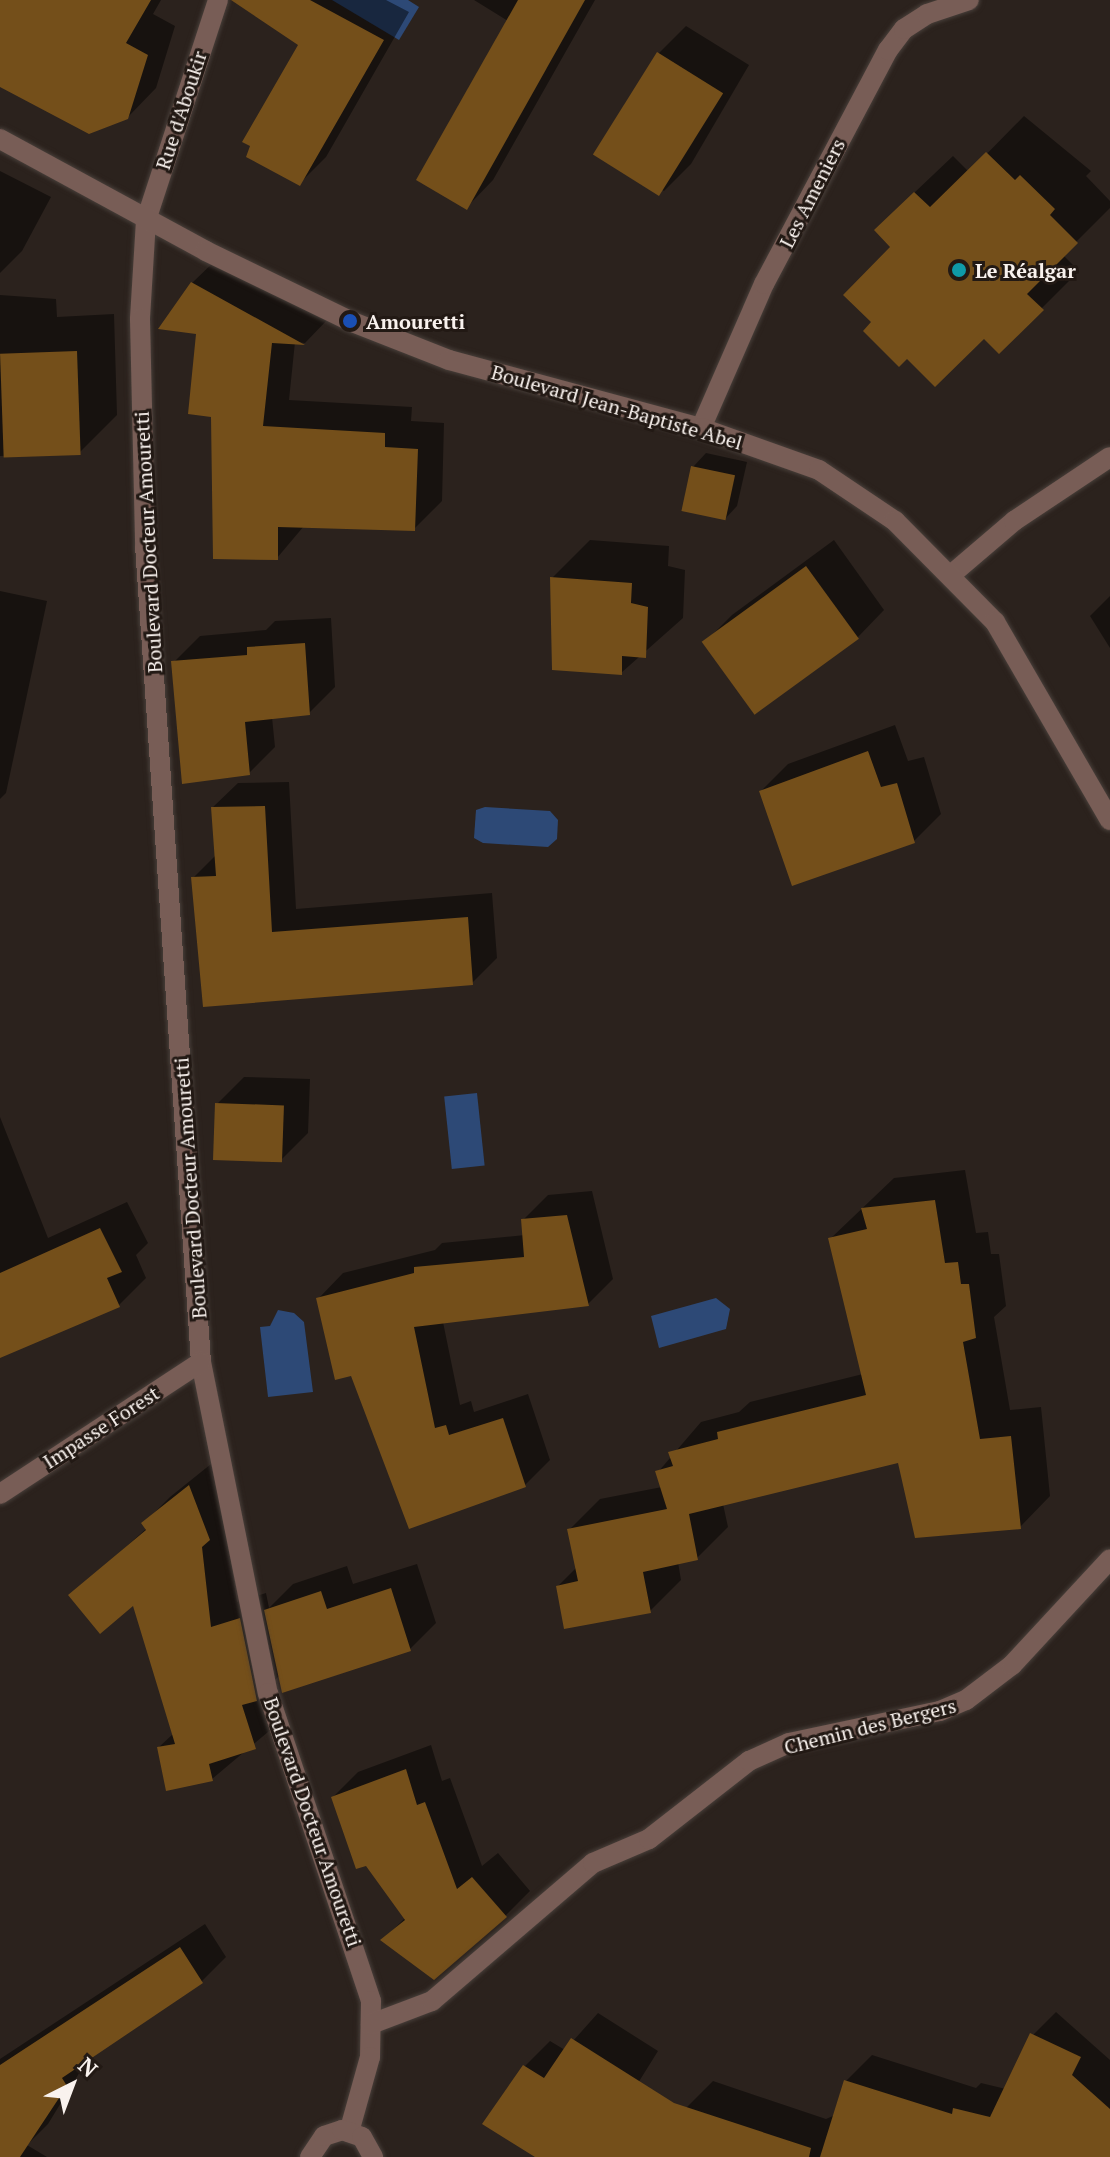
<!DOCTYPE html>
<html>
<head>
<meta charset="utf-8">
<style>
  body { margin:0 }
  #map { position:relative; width:1110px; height:2157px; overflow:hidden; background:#2b221d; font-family:"PT Serif",serif }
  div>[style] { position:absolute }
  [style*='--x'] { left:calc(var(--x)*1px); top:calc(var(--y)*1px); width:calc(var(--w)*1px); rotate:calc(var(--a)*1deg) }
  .water>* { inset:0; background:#2d4976; transform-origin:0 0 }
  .shadow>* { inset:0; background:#0007 }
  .building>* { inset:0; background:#744f1a; transform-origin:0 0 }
  .roads { filter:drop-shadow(0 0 2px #483f3a) drop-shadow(0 0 2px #483f3a) }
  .service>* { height:20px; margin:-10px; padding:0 10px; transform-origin:10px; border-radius:10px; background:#785d56 }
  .minor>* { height:20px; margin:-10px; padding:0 10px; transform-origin:10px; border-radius:10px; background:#785d56 }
  .tertiary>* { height:20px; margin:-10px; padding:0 10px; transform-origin:10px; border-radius:10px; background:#785d56 }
  .dots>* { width:22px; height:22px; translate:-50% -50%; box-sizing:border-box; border:4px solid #221914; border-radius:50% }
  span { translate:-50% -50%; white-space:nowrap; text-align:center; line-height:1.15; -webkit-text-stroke:6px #221914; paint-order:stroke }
  .street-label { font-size:20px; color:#f9f2ee }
  .poi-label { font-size:20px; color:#f9f2ee; font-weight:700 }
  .left { translate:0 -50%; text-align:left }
  .north { position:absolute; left:32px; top:2045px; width:80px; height:80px; -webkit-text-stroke:6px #221914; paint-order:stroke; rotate:42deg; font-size:22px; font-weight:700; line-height:32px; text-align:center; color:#f9f2ee }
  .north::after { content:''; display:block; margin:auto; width:28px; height:36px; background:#f9f2ee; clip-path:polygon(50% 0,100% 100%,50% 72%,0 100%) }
</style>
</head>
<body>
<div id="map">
  <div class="water">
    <i style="clip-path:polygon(332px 0,408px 0,419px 7px,399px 40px)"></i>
    <i style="clip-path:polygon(485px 807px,550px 811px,558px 820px,557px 839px,548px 847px,483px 843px,474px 838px,476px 810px)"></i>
    <i style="left:477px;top:1093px;width:73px;height:33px;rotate:84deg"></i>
    <i style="clip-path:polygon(716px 1298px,730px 1309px,726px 1329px,659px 1348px,651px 1316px)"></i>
    <i style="clip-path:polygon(278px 1310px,294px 1313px,304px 1322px,313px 1392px,268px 1397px,260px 1327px,270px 1326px)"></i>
  </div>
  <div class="shadow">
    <i style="clip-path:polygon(0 0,161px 0,153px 14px,175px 26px,156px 88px,127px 118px,0 83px)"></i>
    <i style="clip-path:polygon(276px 0,386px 0,409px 12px,326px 157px,299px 184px,301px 44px)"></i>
    <i style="clip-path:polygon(474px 0,595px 0,493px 180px,467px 207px,508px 21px)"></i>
    <i style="clip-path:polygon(686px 26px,749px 65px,691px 164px,664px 191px,599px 155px,659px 53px)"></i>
    <i style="clip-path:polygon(1024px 116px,1091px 171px,1086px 176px,1110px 201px,1110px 208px,1063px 255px,1079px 271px,999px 351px,984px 336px,873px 322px,914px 193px,953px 156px,969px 172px)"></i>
    <i style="clip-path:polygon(0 171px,51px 197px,22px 251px,0 273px)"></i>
    <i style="clip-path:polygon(220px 256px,330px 317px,305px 343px,295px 342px,289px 400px,412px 407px,411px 421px,444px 423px,442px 501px,414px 529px,304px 526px,277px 558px,213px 415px,192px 283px)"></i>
    <i style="clip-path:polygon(0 295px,56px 299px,57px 317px,114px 314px,117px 415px,79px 453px,0 456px)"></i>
    <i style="clip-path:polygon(706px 453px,747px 462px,737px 506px,724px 520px,693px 467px)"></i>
    <i style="clip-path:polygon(590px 540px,669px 546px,668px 566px,685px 570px,683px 618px,621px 673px,552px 578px)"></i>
    <i style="clip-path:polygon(834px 540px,884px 610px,857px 638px,705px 642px,732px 615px)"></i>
    <i style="clip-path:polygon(0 591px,47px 601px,6px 793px,0 799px)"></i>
    <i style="clip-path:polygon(1110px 596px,1110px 648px,1090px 616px)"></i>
    <i style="clip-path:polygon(331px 618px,335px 687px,309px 713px,272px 717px,275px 747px,249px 773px,174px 662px,200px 636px,266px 630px,275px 621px)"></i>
    <i style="clip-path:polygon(895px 725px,908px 761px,924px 757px,941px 814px,914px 841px,761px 791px,788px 764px)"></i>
    <i style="clip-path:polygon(289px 782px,296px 909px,492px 893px,497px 958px,472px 983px,204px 1005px,193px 878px,216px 855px,213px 807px,238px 783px)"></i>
    <i style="clip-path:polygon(244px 1077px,310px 1079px,308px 1133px,280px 1161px,217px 1104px)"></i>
    <i style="clip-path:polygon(0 1117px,48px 1238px,127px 1202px,148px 1243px,136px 1255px,146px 1278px,119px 1305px,0 1325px)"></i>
    <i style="clip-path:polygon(965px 1170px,976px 1233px,988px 1232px,991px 1254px,999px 1254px,1006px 1306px,994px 1317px,1010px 1410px,1041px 1407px,1050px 1496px,1020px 1527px,899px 1461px,723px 1504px,728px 1527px,697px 1558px,678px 1562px,681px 1580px,650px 1611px,558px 1586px,577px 1567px,569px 1530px,600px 1499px,662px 1487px,658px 1472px,701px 1422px,739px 1412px,750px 1402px,863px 1374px,830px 1239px,894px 1178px)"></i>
    <i style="clip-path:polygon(592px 1191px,613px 1279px,588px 1304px,443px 1322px,460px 1405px,471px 1401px,474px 1412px,528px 1394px,550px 1460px,525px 1485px,410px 1526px,353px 1374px,318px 1299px,343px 1273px,435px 1250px,442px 1243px,525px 1235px,523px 1220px,548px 1195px)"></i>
    <i style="clip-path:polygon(216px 1460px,237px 1602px,266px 1593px,269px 1608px,293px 1584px,347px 1566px,353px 1584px,417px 1564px,436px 1623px,410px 1649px,280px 1675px,270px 1685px,281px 1721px,212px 1779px,159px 1747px,174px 1733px,134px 1603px,71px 1596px,147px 1528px,144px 1523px,170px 1497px)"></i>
    <i style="clip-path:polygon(431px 1745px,442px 1781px,450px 1778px,482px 1866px,498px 1853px,530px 1891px,505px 1916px,383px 1940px,406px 1917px,333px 1797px,358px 1772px)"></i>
    <i style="clip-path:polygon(205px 1924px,226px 1957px,202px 1981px,89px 2057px,48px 2124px,27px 2145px,47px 2157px,0 2157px,0 2059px)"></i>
    <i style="clip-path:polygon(1056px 2012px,1110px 2060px,1110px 2157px,670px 2157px,687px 2107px,713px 2081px,826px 2119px,835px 2115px,846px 2081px,872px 2055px,976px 2088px,981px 2083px,1006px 2089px,1031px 2037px)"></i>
    <i style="clip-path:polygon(598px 2013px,658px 2051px,605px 2136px,584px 2157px,539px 2157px,525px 2066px,550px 2041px,565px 2050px)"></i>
  </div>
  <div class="building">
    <i style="clip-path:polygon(0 0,151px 0,126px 43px,148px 55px,128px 119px,89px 134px,0 87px)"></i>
    <i style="clip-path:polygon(231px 0,310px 0,384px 40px,300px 186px,246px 157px,250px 146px,242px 142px,298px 45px)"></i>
    <i style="clip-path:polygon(518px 0,585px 0,467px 210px,416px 180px)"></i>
    <i style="left:657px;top:52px;width:78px;height:121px;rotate:32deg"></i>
    <i style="clip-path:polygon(986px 152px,1015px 180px,1020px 175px,1055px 209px,1050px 215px,1078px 243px,1027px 294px,1044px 310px,999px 354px,984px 339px,935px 387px,907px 359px,899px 367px,863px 331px,871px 322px,843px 295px,890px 247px,874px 230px,914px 192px,930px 207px)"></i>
    <i style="clip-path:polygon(191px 282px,305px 345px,272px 343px,263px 426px,385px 433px,385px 447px,418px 449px,415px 531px,278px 527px,278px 560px,213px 559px,211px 417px,188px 414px,196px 334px,158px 329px)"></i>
    <i style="left:77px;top:351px;width:104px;height:77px;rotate:88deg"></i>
    <i style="left:691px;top:466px;width:45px;height:46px;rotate:12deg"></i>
    <i style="left:806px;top:566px;width:90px;height:129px;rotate:54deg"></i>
    <i style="clip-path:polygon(550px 577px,632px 583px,631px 603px,648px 607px,646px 658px,622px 656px,622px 675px,552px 670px)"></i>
    <i style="clip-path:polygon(305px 643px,310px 715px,245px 722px,250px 775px,182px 784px,171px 661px,247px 655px,247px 647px)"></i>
    <i style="clip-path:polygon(868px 751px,881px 787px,897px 783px,915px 843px,792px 886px,759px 791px)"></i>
    <i style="clip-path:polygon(265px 806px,272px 932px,468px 917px,473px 985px,203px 1007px,191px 877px,216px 876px,211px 807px)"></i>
    <i style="left:215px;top:1103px;width:69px;height:57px;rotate:2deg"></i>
    <i style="clip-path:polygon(935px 1200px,945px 1263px,958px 1262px,961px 1284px,969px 1284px,976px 1338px,963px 1342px,980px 1439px,1011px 1436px,1021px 1529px,915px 1538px,898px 1463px,689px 1514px,698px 1560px,643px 1572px,651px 1613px,564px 1629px,556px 1586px,578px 1581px,567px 1529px,667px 1509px,655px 1471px,673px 1466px,668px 1452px,718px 1439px,717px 1432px,866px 1395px,828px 1238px,867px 1229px,861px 1208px)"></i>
    <i style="clip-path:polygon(567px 1215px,589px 1306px,414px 1327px,435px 1428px,446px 1425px,449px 1435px,503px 1418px,526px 1487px,409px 1529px,351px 1376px,335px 1380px,316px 1298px,414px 1273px,414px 1267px,524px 1257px,521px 1219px)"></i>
    <i style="clip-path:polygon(100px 1228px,122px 1272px,107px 1278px,120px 1307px,0 1358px,0 1273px)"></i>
    <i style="clip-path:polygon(189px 1485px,210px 1540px,202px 1547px,211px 1627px,240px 1618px,257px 1701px,242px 1705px,256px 1749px,209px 1764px,213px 1781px,166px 1791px,157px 1747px,175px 1744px,133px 1606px,100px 1634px,68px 1595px,146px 1530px,141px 1523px)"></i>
    <i style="clip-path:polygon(391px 1588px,411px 1651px,282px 1693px,264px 1610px,321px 1591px,327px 1609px)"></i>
    <i style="clip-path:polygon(406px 1769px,417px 1805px,425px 1802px,457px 1889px,472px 1877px,507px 1917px,434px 1980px,380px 1940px,405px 1920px,366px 1866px,356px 1869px,331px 1797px)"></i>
    <i style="clip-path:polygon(180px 1947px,203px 1983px,62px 2078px,67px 2086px,20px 2157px,0 2157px,0 2065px)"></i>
    <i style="clip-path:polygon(1030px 2033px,1081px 2057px,1072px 2075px,1110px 2109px,1110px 2157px,820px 2157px,844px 2080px,952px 2114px,953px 2108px,990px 2117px)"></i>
    <i style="clip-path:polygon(571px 2038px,674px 2103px,811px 2148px,809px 2157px,535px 2157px,482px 2124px,523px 2065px,544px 2078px)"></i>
  </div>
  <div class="roads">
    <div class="service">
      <i style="--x:701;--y:428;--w:157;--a:-66.4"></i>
      <i style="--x:764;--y:284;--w:265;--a:-62.1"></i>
      <i style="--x:888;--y:50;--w:26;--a:-53"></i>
      <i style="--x:904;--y:29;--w:27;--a:-33"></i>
      <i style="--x:927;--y:14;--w:44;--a:-18.4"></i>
      <i style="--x:952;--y:574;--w:82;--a:-40.5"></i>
      <i style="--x:1014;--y:521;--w:115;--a:-33.7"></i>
    </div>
    <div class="minor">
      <i style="--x:218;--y:0;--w:231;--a:108.1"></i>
      <i style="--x:146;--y:220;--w:99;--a:93.5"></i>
      <i style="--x:140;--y:319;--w:226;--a:88.7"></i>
      <i style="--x:145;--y:545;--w:819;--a:86.08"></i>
      <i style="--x:201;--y:1362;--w:338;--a:78.6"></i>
      <i style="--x:268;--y:1693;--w:325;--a:71.5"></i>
      <i style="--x:371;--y:2001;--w:56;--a:91"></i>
      <i style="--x:370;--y:2057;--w:78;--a:105.6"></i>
      <i style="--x:0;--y:1494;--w:240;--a:-33.3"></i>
      <i style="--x:371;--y:2024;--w:65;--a:-20.7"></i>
      <i style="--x:432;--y:2001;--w:212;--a:-40.6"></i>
      <i style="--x:593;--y:1863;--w:61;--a:-23.2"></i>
      <i style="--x:649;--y:1839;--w:127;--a:-38"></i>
      <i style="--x:749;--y:1761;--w:44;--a:-24.2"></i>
      <i style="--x:789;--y:1743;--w:154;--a:-12"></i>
      <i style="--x:940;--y:1711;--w:28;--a:-23"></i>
      <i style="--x:966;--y:1700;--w:58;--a:-37.3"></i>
      <i style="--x:1012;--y:1665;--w:144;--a:-47.2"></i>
      <i style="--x:310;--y:2157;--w:25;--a:-56"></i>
      <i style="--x:324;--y:2136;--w:19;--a:-18"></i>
      <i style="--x:342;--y:2130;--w:21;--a:19"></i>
      <i style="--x:362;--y:2137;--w:23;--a:61"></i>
    </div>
    <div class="tertiary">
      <i style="--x:0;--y:139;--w:234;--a:28.5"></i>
      <i style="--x:206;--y:251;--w:160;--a:25.9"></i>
      <i style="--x:350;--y:321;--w:106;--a:21.5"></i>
      <i style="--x:449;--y:360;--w:261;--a:15.1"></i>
      <i style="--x:701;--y:428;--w:125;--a:19.6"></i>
      <i style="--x:819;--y:470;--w:92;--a:33.9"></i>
      <i style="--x:895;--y:521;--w:142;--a:45.3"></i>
      <i style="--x:995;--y:622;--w:229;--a:59.9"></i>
    </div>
  </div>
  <div class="dots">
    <i style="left:959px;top:270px;background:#0f9aa8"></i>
    <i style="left:350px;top:321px;background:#1a4fb4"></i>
  </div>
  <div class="street-label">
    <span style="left:181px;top:110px;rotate:-72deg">Rue d'Aboukir</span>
    <span style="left:812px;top:193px;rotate:-63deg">Les Ameniers</span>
    <span style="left:617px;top:407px;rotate:16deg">Boulevard Jean-Baptiste Abel</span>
    <span style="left:148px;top:542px;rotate:-93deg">Boulevard Docteur Amouretti</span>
    <span style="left:190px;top:1188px;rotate:-94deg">Boulevard Docteur Amouretti</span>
    <span style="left:101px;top:1427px;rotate:-33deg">Impasse Forest</span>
    <span style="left:870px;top:1726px;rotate:-14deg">Chemin des Bergers</span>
    <span style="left:313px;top:1822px;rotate:71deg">Boulevard Docteur Amouretti</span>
  </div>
  <div class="poi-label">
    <span class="left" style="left:975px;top:270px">Le Réalgar</span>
    <span class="left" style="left:366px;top:321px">Amouretti</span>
  </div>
  <div class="north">N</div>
</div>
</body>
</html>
